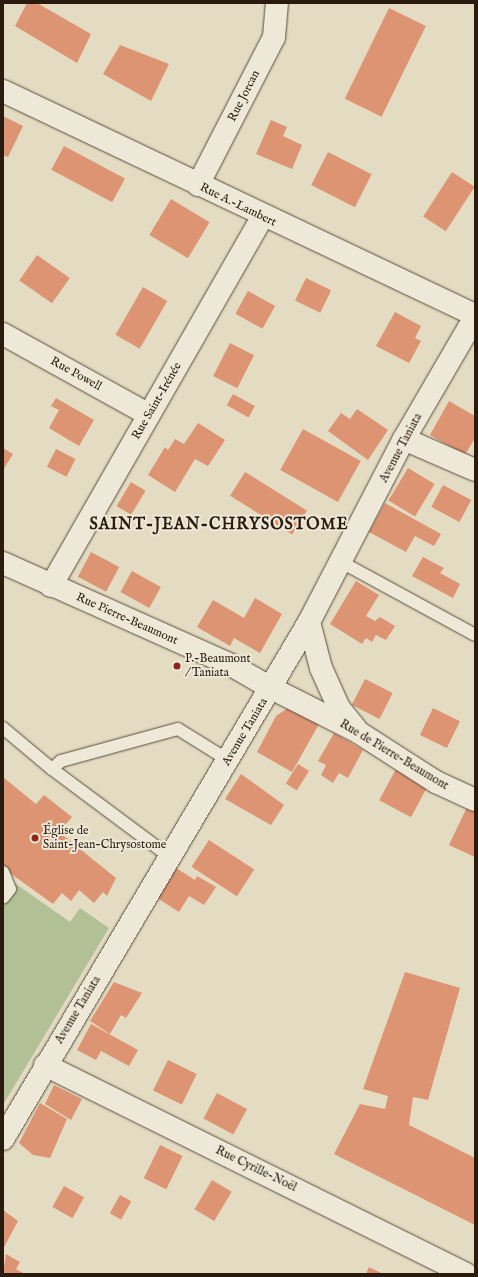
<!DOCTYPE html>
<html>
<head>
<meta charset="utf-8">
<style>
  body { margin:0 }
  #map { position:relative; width:478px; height:1277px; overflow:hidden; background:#e4dcc2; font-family:"IM FELL English",serif }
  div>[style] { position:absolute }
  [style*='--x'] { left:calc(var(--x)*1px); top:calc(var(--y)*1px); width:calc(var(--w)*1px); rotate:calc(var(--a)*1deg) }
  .green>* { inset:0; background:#b2c195 }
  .building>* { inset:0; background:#dc9473; transform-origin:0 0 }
  .roads { filter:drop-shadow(0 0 1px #594b3c) drop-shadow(0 0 1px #594b3c) }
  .service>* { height:12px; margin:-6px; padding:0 6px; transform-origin:6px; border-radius:6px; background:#ede8d7 }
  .minor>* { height:22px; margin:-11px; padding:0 11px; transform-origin:11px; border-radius:11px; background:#ede8d7 }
  .tertiary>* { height:22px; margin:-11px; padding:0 11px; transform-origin:11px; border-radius:11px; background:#ede8d7 }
  .secondary>* { height:22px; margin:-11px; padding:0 11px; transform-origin:11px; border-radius:11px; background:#ede8d7 }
  .dots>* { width:11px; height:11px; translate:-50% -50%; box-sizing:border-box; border:2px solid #ede8d7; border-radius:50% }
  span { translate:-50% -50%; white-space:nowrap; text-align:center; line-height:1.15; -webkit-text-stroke:4px #ede8d7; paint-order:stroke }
  .street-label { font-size:12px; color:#2b1b0f }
  .poi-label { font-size:12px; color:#2b1b0f }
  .left { translate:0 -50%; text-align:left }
  .district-label { font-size:16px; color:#2b1b0f; font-weight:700; letter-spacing:1px }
  .frame { position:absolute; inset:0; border:4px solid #2b1b0f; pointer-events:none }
</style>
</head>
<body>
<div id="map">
  <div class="green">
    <i style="clip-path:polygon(3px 875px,70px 922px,80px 908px,109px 928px,3px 1105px)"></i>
  </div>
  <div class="building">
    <i style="clip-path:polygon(27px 3px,37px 3px,91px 34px,77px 63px,15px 26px)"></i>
    <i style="left:389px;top:8px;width:41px;height:101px;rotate:26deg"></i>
    <i style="clip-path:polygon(120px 45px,169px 64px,151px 101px,103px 74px)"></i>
    <i style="clip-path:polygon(3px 116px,23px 126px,8px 157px,3px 155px)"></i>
    <i style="clip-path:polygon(271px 120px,287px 127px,283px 136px,302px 145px,292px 169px,256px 154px)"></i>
    <i style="left:64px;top:146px;width:69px;height:27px;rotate:28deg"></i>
    <i style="left:328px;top:152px;width:49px;height:37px;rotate:27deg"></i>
    <i style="left:452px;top:172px;width:27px;height:53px;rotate:33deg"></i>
    <i style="left:171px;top:199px;width:45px;height:42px;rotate:31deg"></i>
    <i style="left:37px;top:255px;width:40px;height:31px;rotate:35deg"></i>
    <i style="left:306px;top:278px;width:28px;height:25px;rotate:26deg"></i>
    <i style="left:143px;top:287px;width:28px;height:55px;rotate:30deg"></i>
    <i style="left:248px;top:291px;width:31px;height:26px;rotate:29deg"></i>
    <i style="clip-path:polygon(395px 312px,421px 326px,415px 338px,421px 341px,409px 363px,376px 346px)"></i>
    <i style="left:230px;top:343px;width:27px;height:37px;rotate:27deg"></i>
    <i style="left:233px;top:394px;width:25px;height:13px;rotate:29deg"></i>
    <i style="clip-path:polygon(56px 398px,94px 420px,79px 446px,49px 428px,59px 410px,51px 406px)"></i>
    <i style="clip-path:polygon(449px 401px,475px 416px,475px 438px,465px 455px,430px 435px)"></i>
    <i style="clip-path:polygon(357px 409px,388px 430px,368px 460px,328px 431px,341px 413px,350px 419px)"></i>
    <i style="clip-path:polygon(198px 423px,225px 440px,208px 466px,195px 459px,175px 492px,148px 475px,165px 447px,168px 450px,175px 439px,184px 444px)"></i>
    <i style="left:303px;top:429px;width:66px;height:47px;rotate:29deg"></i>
    <i style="clip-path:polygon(3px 448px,13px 454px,3px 470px)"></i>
    <i style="left:56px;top:449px;width:22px;height:20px;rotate:27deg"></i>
    <i style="left:408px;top:468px;width:31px;height:38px;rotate:31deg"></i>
    <i style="left:245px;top:472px;width:73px;height:28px;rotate:32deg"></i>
    <i style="left:131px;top:482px;width:17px;height:28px;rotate:31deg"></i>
    <i style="left:443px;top:485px;width:32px;height:25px;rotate:28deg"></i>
    <i style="clip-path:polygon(385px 503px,441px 534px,434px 546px,415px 536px,406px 552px,369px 532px)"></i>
    <i style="left:91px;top:552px;width:32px;height:28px;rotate:28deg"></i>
    <i style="clip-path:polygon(423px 557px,444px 568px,440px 573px,460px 584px,453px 598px,412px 576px)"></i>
    <i style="left:132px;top:571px;width:33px;height:24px;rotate:29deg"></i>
    <i style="clip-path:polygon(356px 581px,379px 595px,366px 616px,375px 621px,380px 617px,395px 626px,386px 640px,376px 635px,372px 642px,366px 638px,362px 644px,330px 624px)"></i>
    <i style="clip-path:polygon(255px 598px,282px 614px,260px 653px,234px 638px,230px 646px,197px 627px,213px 600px,244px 618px)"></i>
    <i style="left:365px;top:679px;width:31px;height:29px;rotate:27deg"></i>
    <i style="clip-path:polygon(288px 708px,319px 724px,292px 772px,257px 752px,276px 716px)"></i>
    <i style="left:433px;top:708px;width:30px;height:30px;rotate:26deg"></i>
    <i style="clip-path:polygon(334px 733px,363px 750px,348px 778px,339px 773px,333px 783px,321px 775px,326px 765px,318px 761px)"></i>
    <i style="left:298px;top:764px;width:13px;height:23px;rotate:32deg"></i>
    <i style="left:398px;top:765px;width:36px;height:40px;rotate:28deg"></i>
    <i style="clip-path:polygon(241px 774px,284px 805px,271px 825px,225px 799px)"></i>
    <i style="clip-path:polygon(3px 777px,36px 804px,44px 795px,72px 817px,59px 832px,116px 878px,107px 896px,103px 892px,94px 903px,79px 890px,71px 901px,62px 893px,53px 904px,3px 868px)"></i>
    <i style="clip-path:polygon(468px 805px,475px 809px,475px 857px,449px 845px)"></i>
    <i style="left:209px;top:840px;width:54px;height:32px;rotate:33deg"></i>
    <i style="clip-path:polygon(173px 866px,195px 880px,197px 876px,216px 887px,204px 905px,189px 896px,179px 912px,154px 896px)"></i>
    <i style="clip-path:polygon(405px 972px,460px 988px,428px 1100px,413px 1097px,409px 1125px,475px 1158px,475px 1225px,334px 1154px,360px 1104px,385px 1109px,388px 1096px,363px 1089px)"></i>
    <i style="clip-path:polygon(114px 982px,142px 993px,126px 1018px,121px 1015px,110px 1034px,90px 1021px)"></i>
    <i style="clip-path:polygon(91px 1024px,138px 1050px,129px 1066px,101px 1051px,96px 1060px,77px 1050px)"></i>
    <i style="left:168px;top:1060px;width:32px;height:34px;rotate:26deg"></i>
    <i style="clip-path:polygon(54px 1085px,82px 1099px,71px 1120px,45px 1104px)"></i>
    <i style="left:217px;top:1093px;width:34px;height:29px;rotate:28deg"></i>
    <i style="clip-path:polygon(40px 1103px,67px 1119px,50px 1158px,33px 1155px,19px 1143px)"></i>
    <i style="left:160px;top:1145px;width:25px;height:37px;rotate:26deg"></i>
    <i style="left:212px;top:1180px;width:23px;height:34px;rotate:31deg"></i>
    <i style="left:64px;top:1186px;width:23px;height:24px;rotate:29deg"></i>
    <i style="left:120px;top:1195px;width:13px;height:21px;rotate:29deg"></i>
    <i style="clip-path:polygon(3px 1210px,18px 1221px,3px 1249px)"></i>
    <i style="clip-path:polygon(6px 1254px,20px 1262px,16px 1269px,25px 1274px,3px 1274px)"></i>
    <i style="clip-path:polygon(369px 1267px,383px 1274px,366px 1274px)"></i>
  </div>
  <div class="roads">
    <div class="service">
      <i style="--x:343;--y:563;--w:150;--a:28.6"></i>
      <i style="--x:3;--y:728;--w:64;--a:39.9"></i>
      <i style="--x:52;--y:769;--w:147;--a:36.7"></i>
      <i style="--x:52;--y:769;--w:12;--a:-42"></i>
      <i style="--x:61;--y:761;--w:121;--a:-15.3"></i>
      <i style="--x:178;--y:729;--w:59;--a:31.8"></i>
      <i style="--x:3;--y:872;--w:18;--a:68"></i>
      <i style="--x:10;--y:889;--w:11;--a:128"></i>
    </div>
    <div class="minor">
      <i style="--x:3;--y:91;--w:522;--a:25.39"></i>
      <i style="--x:198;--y:185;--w:166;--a:-62.8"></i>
      <i style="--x:274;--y:37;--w:34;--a:-85"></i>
      <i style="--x:3;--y:334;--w:167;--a:29"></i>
      <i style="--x:404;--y:439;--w:77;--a:23.6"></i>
      <i style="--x:51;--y:586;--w:425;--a:-60.2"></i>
      <i style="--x:45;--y:1065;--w:470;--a:26.4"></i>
    </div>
    <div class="tertiary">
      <i style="--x:309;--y:622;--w:48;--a:75.4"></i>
      <i style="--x:321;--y:668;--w:44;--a:65.8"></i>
      <i style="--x:339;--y:708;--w:26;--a:51"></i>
      <i style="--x:271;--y:688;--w:97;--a:26.8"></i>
      <i style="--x:358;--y:732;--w:93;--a:32.7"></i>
      <i style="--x:436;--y:782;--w:43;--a:24.8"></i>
    </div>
    <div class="secondary">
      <i style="--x:3;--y:563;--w:250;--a:24.1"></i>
      <i style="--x:231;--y:665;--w:46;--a:29.9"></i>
      <i style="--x:3;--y:1139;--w:601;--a:-59.38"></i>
      <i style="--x:309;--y:622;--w:206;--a:-62.6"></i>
      <i style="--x:404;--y:439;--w:141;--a:-59.8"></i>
    </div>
  </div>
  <div class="dots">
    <i style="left:177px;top:666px;background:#8f2418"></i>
    <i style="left:35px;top:838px;background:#8f2418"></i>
  </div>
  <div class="street-label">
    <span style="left:244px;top:96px;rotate:-63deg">Rue Jorcan</span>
    <span style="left:238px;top:205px;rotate:26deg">Rue A.-Lambert</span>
    <span style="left:76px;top:374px;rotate:29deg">Rue Powell</span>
    <span style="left:157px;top:401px;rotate:-60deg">Rue Saint-Irénée</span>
    <span style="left:401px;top:448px;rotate:-62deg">Avenue Taniata</span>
    <span style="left:127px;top:619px;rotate:24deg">Rue Pierre-Beaumont</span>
    <span style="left:245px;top:732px;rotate:-59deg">Avenue Taniata</span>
    <span style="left:394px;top:755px;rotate:31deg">Rue de Pierre-Beaumont</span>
    <span style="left:78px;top:1010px;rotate:-59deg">Avenue Taniata</span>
    <span style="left:256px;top:1169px;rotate:26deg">Rue Cyrille-Noël</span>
  </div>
  <div class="poi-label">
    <span class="left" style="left:185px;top:666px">P.-Beaumont<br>/ Taniata</span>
    <span class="left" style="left:43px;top:838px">Église de<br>Saint-Jean-Chrysostome</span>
  </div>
  <div class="district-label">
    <span style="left:219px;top:525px">SAINT-JEAN-CHRYSOSTOME</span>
  </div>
  <div class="frame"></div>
</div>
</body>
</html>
